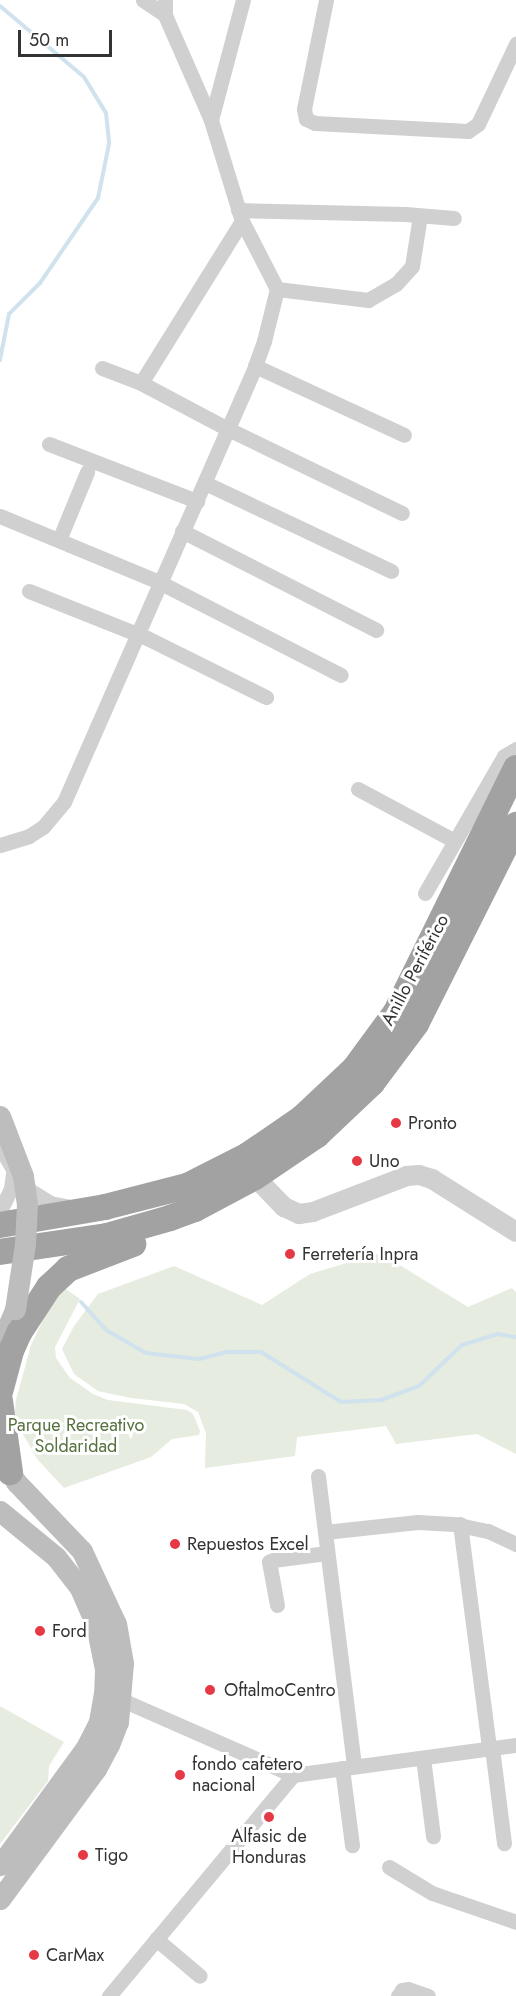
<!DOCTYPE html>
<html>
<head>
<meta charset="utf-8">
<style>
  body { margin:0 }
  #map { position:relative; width:516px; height:1996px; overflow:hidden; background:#fff; font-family:Jost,sans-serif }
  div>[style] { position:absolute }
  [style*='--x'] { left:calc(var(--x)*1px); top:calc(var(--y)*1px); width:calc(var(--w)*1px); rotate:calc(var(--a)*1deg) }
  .green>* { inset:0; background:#e6ecdf }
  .stream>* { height:4px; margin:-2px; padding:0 2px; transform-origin:2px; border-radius:2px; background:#cfe2ee }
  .minor>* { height:15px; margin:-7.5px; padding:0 7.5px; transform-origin:7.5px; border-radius:7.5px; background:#d0d0d0 }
  .tertiary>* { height:20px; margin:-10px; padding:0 10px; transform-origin:10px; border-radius:10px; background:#d0d0d0 }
  .secondary>* { height:21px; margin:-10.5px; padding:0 10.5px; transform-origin:10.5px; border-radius:10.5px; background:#bdbdbd }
  .trunk>* { height:26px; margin:-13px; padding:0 13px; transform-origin:13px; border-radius:13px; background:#a2a2a2 }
  .secondary-bridge>* { height:21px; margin:-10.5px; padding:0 10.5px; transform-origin:10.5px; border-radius:10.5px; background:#bdbdbd }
  .dots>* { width:16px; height:16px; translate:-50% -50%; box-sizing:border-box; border:3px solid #fff; border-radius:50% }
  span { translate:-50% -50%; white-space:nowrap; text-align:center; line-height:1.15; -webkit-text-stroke:6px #fff; paint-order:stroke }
  .street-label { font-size:18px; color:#333 }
  .poi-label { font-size:18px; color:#333 }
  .left { translate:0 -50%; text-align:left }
  .park-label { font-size:18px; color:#56703f }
  .scale { position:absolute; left:18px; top:30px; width:94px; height:27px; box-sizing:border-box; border:3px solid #333; border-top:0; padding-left:8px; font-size:18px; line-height:21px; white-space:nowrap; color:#333; -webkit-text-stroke:4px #fff; paint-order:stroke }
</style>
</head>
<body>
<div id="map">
  <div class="green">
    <i style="clip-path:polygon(380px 1253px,468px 1307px,512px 1288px,516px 1292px,516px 1454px,477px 1434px,396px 1444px,386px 1426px,297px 1437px,295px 1456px,205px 1468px,206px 1433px,198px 1412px,184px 1404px,131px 1398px,98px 1391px,74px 1374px,62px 1349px,74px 1326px,98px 1294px,174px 1266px,262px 1305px,310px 1274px)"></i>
    <i style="clip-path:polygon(60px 1285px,80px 1299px,55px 1347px,56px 1358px,70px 1378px,93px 1394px,108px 1400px,187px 1410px,193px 1414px,200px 1431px,199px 1435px,172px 1439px,151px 1457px,64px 1488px,38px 1460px,14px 1419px,16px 1400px,31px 1345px)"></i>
    <i style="clip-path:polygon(0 1706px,64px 1742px,49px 1766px,48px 1781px,0 1844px)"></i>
  </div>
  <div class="stream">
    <i style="--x:0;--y:6;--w:110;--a:40.2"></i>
    <i style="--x:84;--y:77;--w:42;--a:58.6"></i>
    <i style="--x:106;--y:113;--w:31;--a:84"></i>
    <i style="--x:109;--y:144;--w:55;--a:101.5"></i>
    <i style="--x:98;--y:198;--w:103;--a:124.3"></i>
    <i style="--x:40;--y:283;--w:44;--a:135"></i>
    <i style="--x:9;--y:314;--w:47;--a:101.1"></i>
    <i style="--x:81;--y:1302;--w:38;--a:48"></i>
    <i style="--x:106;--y:1330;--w:46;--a:29.9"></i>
    <i style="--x:146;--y:1353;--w:53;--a:6.5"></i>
    <i style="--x:199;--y:1359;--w:30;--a:-14"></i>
    <i style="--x:228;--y:1352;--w:33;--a:0"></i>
    <i style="--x:261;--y:1352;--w:94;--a:32"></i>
    <i style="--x:341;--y:1402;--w:40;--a:-2.9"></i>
    <i style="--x:381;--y:1400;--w:40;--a:-20.2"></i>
    <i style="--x:419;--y:1386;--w:59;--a:-43.6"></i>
    <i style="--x:462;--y:1345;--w:37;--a:-17"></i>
    <i style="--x:497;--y:1334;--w:19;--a:9"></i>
  </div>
  <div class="minor">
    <i style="--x:143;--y:0;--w:27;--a:34"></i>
    <i style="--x:326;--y:0;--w:111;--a:101.4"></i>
    <i style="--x:304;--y:109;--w:10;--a:79"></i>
    <i style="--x:306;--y:119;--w:10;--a:24"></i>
    <i style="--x:315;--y:123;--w:153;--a:3"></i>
    <i style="--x:468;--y:131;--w:12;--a:-35"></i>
    <i style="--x:478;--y:124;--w:89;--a:-64.6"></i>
    <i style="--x:211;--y:120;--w:124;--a:-75.1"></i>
    <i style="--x:238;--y:210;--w:167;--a:1.4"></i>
    <i style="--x:405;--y:214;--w:49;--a:4.7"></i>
    <i style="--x:277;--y:289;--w:92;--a:6.9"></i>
    <i style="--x:368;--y:300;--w:32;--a:-30"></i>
    <i style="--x:396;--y:284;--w:24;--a:-48"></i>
    <i style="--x:412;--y:266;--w:51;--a:-80.9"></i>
    <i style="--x:255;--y:366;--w:164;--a:24.8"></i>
    <i style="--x:102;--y:368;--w:42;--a:21"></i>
    <i style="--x:141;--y:383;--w:98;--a:27.9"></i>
    <i style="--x:228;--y:429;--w:193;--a:25.8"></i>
    <i style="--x:141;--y:383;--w:191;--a:-58.1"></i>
    <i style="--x:49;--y:444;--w:159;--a:21.1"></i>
    <i style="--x:205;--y:483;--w:206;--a:25.3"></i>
    <i style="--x:0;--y:516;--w:172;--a:22.5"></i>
    <i style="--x:159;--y:582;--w:204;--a:27.1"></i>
    <i style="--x:182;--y:531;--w:218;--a:27"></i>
    <i style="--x:59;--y:540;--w:74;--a:-67.6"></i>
    <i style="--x:29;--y:591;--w:127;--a:21.7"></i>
    <i style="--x:147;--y:638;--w:133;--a:26.4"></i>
    <i style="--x:358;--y:789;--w:108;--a:28.2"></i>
    <i style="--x:0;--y:845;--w:30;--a:-17"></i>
    <i style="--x:29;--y:836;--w:17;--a:-33"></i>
    <i style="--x:43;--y:827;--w:33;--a:-50"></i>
    <i style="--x:64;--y:802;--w:476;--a:-66.3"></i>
    <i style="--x:255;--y:366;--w:27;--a:-70"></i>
    <i style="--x:264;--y:341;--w:54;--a:-76"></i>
    <i style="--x:277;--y:289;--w:76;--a:-117.2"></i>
    <i style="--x:242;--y:221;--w:106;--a:-107.1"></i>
    <i style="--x:211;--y:120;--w:115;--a:-113.7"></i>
    <i style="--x:165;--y:15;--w:15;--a:-90"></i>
    <i style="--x:425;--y:893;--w:158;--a:-60"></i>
    <i style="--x:504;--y:756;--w:14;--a:-30"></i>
    <i style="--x:0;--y:1147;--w:45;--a:59.5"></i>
    <i style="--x:23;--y:1186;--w:32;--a:32"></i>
    <i style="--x:50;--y:1203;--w:21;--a:11"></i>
    <i style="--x:0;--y:1211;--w:25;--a:-64"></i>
    <i style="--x:11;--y:1188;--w:15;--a:-82"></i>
    <i style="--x:318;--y:1476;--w:292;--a:82.9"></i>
    <i style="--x:460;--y:1524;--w:226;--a:82.6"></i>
    <i style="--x:325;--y:1532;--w:93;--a:-6.2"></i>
    <i style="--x:417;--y:1522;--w:37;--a:3"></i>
    <i style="--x:454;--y:1524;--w:35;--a:12"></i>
    <i style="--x:488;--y:1531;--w:31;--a:25"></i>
    <i style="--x:277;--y:1605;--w:44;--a:-100.5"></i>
    <i style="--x:269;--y:1562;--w:4;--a:-27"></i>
    <i style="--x:273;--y:1560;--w:54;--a:-7.4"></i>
    <i style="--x:113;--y:1696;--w:197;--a:23.7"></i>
    <i style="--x:293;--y:1775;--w:225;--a:-7.7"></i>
    <i style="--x:492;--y:1748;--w:96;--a:82.8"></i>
    <i style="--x:423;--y:1758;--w:79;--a:82.7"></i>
    <i style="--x:342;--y:1768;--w:78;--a:82.6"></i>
    <i style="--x:389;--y:1867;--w:50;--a:31.2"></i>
    <i style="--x:432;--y:1893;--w:89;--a:19"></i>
    <i style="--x:156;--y:1939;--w:57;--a:40.1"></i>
    <i style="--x:109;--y:1996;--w:288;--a:-50.2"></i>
    <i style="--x:398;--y:1996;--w:7;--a:-56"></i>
    <i style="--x:402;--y:1990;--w:6;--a:-9"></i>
    <i style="--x:408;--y:1989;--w:21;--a:19"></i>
  </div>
  <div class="tertiary">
    <i style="--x:255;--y:1177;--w:42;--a:46"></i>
    <i style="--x:284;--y:1207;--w:17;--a:25"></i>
    <i style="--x:299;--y:1214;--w:14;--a:-8"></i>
    <i style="--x:313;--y:1212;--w:101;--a:-21"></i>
    <i style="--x:407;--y:1176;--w:12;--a:-5"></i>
    <i style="--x:419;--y:1175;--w:14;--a:17"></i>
    <i style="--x:432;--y:1179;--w:99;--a:32.2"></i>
  </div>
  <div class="secondary">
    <i style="--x:0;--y:1345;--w:39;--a:-67"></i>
    <i style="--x:0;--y:1511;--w:72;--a:39.4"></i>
    <i style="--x:56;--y:1557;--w:39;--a:52"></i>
    <i style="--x:80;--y:1588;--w:40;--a:66.6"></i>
    <i style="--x:96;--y:1625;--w:45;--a:78.4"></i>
    <i style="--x:105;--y:1669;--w:24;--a:92"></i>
    <i style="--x:104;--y:1693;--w:29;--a:100"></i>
    <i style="--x:99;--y:1722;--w:30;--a:117"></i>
    <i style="--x:85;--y:1749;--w:144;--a:126.2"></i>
    <i style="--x:0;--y:1899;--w:162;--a:-53.6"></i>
    <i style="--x:96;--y:1769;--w:27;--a:-62"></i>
    <i style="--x:109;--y:1745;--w:25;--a:-69"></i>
    <i style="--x:118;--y:1722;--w:59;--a:-85.2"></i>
    <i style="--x:123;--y:1663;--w:40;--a:-100"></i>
    <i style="--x:116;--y:1624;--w:81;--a:-115"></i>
    <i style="--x:82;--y:1551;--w:95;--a:-133.7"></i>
    <i style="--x:16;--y:1482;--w:26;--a:-119"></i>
  </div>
  <div class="trunk">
    <i style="--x:0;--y:1225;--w:107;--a:-9.7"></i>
    <i style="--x:105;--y:1207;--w:85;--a:-14.4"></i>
    <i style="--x:187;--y:1186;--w:68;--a:-26.9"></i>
    <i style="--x:248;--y:1155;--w:65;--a:-34.4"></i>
    <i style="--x:302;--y:1118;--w:73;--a:-43.3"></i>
    <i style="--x:355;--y:1068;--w:69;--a:-53.8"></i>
    <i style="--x:396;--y:1012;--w:272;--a:-63.8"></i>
    <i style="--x:0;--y:1252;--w:108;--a:-8.5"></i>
    <i style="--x:107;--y:1236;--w:66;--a:-15.9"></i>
    <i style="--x:170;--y:1218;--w:27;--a:-20"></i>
    <i style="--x:195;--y:1209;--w:68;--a:-28.1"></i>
    <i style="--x:255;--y:1177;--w:75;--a:-34.1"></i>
    <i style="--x:317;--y:1135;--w:76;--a:-43.4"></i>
    <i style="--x:372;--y:1083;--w:74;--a:-53.3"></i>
    <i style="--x:416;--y:1024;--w:223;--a:-63.3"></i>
    <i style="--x:0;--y:1392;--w:42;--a:-75"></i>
    <i style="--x:11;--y:1351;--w:20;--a:-66"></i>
    <i style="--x:19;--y:1333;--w:55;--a:-56.9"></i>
    <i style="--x:49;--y:1287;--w:26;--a:-43"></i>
    <i style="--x:68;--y:1269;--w:70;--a:-21"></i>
    <i style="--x:0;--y:1401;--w:72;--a:82"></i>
  </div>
  <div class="secondary-bridge">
    <i style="--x:0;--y:1116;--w:64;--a:69"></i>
    <i style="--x:23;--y:1176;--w:28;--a:82"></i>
    <i style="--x:27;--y:1204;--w:40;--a:92.9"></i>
    <i style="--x:25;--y:1244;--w:66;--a:98.7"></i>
  </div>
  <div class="dots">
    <i style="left:396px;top:1123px;background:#e63946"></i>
    <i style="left:357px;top:1161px;background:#e63946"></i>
    <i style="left:290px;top:1254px;background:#e63946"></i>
    <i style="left:175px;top:1544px;background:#e63946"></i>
    <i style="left:40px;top:1631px;background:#e63946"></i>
    <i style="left:210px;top:1690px;background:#e63946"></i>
    <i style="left:180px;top:1775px;background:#e63946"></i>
    <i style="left:269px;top:1817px;background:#e63946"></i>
    <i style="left:83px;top:1855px;background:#e63946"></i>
    <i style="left:34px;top:1955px;background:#e63946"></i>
  </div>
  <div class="street-label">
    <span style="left:415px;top:970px;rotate:-62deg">Anillo Periférico</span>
  </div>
  <div class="poi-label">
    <span class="left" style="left:408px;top:1123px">Pronto</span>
    <span class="left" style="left:369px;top:1161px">Uno</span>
    <span class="left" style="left:302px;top:1254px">Ferretería Inpra</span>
    <span class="left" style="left:187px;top:1544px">Repuestos Excel</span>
    <span class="left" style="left:52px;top:1631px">Ford</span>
    <span class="left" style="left:224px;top:1690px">OftalmoCentro</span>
    <span class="left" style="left:192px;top:1775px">fondo cafetero<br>nacional</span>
    <span style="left:269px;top:1847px">Alfasic de<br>Honduras</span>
    <span class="left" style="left:95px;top:1855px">Tigo</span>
    <span class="left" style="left:46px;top:1955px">CarMax</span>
  </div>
  <div class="park-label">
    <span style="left:76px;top:1436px">Parque Recreativo<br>Soldaridad</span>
  </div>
  <div class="scale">50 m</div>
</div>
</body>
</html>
